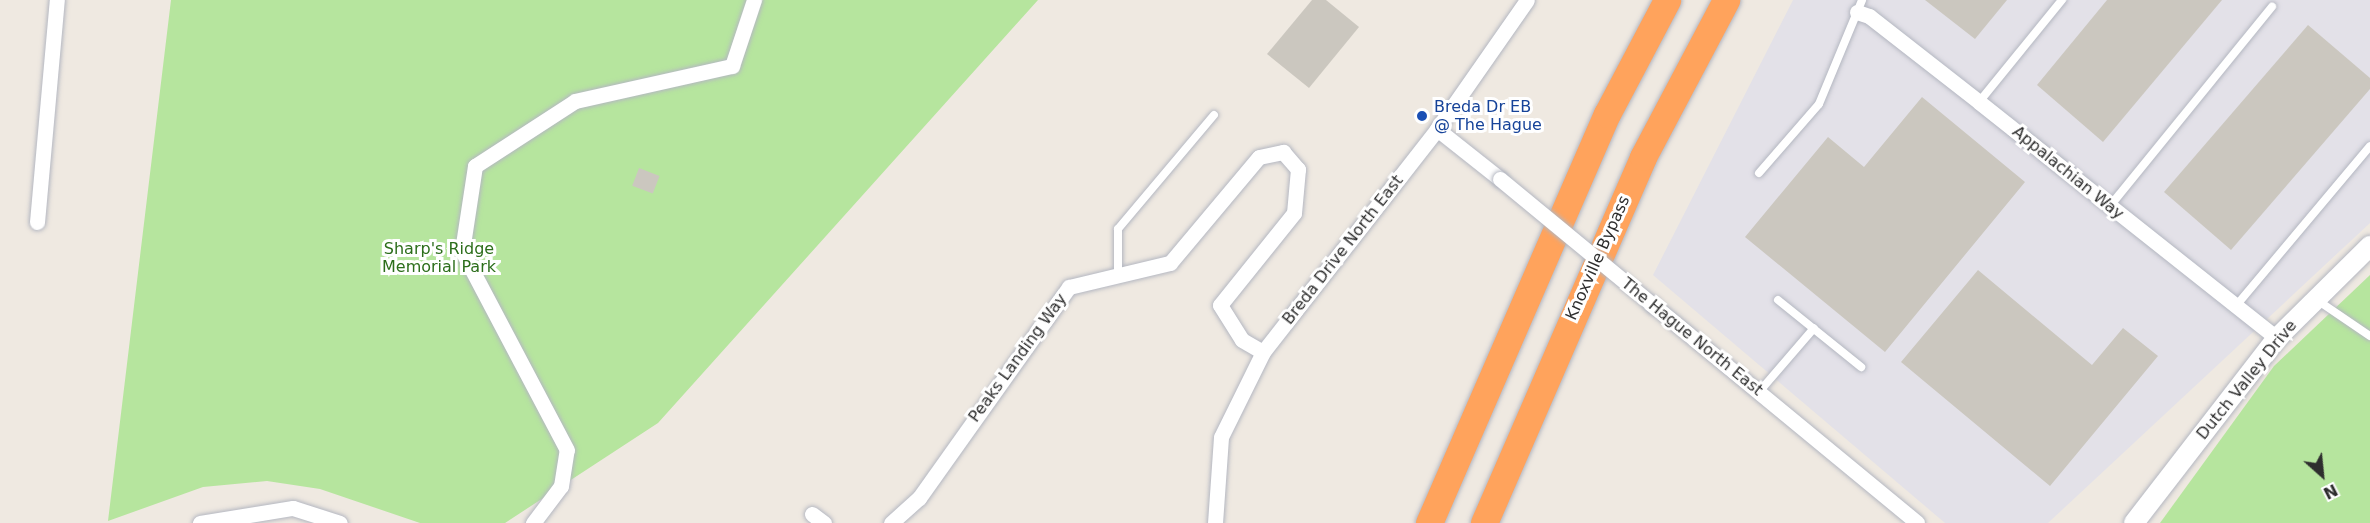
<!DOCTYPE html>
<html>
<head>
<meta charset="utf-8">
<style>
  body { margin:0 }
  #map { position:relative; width:2370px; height:523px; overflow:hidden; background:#efe9e1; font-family:"DejaVu Sans",sans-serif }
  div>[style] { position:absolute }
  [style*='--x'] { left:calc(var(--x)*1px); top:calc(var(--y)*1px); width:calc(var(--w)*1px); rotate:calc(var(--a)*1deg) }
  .industrial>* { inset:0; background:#e3e1e8 }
  .green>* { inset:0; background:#b6e59e }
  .building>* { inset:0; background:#cbc7bf; transform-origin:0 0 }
  .roads { filter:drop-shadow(0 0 2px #b4b7c1) drop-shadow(0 0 2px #b4b7c1) }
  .service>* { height:8px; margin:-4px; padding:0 4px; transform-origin:4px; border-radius:4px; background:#fff }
  .minor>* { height:15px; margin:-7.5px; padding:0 7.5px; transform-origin:7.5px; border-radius:7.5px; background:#fff }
  .tertiary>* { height:20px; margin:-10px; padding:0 10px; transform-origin:10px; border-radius:10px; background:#fff }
  .motorway>* { height:27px; margin:-13.5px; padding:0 13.5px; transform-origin:13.5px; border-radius:13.5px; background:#ffa35c }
  .bridges { filter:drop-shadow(0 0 2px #b4b7c1) drop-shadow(0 0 2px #b4b7c1) }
  .minor-bridge>* { height:15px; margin:-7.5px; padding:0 7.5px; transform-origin:7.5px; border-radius:7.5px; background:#fff }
  .dots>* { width:16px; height:16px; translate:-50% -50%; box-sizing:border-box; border:3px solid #fff; border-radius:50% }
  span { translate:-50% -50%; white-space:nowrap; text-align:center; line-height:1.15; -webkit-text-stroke:6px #fff; paint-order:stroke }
  .transit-label { font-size:16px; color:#164399 }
  .left { translate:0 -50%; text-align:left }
  .street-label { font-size:16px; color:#2e2e2e }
  .park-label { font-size:16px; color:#2c6e1b }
  .north { position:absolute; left:2292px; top:445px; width:60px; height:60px; -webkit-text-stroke:4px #fff; paint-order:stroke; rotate:153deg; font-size:16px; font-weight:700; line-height:24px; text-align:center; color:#2e2e2e }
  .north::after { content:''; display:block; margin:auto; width:21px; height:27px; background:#2e2e2e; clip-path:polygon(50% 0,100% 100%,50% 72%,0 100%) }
</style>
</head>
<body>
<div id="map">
  <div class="industrial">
    <i style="clip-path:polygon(1793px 0,2370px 0,2370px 223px,2048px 523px,1945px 523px,1653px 275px)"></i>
  </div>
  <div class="green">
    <i style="clip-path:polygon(171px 0,1038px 0,658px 423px,505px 523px,420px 523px,320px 489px,267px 481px,203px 487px,108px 521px)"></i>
    <i style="clip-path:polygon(2370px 275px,2370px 523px,2160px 523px,2274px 366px)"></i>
  </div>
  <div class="building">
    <i style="clip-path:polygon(1312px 0,1326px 0,1359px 27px,1309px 88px,1267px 54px)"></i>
    <i style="clip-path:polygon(1925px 0,2007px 0,1975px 39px)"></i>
    <i style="clip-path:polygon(2107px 0,2222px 0,2103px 142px,2037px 85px)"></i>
    <i style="clip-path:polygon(2308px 25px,2370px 78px,2370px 89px,2231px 250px,2164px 192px)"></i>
    <i style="clip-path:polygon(1922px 97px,2025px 182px,1885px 352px,1745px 237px,1828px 137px,1864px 167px)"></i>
    <i style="left:639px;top:168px;width:22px;height:19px;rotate:21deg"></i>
    <i style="clip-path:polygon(1978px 270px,2092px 365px,2123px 328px,2158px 356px,2050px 486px,1901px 362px)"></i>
  </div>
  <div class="roads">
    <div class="service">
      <i style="--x:1979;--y:102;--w:132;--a:-50.9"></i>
      <i style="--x:1759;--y:173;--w:91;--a:-49"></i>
      <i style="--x:1819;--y:104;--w:113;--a:-67.5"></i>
      <i style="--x:2110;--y:206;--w:257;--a:-50.9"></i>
      <i style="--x:1118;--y:274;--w:45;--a:-90"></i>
      <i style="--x:1118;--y:229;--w:149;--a:-49.9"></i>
      <i style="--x:1778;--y:300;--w:107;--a:38.9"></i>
      <i style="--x:2317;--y:300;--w:64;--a:34.2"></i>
      <i style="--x:2235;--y:307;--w:210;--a:-50"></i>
      <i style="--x:1759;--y:392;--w:84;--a:-49.3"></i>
    </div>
    <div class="minor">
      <i style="--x:1857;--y:12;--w:13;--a:18"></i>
      <i style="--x:1869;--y:16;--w:140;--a:38"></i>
      <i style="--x:1979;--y:102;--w:380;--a:38.4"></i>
      <i style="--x:1437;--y:129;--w:80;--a:38.4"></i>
      <i style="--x:37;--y:222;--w:223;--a:-84.9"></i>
      <i style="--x:1653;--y:305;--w:342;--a:39.5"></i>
      <i style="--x:812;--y:514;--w:15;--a:37"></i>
      <i style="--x:200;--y:523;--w:94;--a:-9.2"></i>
      <i style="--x:293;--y:508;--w:49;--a:17.7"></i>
      <i style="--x:533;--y:523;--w:46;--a:-52.9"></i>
      <i style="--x:561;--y:486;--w:36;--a:-81"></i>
      <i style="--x:567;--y:450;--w:225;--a:-117.8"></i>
      <i style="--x:462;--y:251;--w:86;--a:-81.3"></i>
      <i style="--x:475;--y:166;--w:119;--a:-33"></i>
      <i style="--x:575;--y:101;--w:161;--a:-12.6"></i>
      <i style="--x:732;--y:66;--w:70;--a:-71.6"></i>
      <i style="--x:891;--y:523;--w:38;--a:-42"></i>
      <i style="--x:919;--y:498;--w:259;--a:-54.6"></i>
      <i style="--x:1069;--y:287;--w:104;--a:-13.4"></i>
      <i style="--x:1170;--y:263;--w:138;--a:-50"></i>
      <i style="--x:1259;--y:157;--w:25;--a:-12"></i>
      <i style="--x:1283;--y:152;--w:23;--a:49"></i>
      <i style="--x:1298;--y:169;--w:44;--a:95.2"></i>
      <i style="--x:1294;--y:213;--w:118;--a:128.8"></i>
      <i style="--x:1220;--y:305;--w:41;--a:57.8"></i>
      <i style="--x:1242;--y:340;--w:24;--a:30"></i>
      <i style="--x:1215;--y:523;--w:86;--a:-86"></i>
      <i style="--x:1221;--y:437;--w:95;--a:-63.7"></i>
      <i style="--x:1263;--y:352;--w:283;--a:-52"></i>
      <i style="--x:1437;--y:129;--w:157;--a:-55.1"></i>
    </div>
    <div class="tertiary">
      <i style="--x:2134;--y:523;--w:234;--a:-52.3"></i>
      <i style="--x:2277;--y:338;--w:131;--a:-44.7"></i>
    </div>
    <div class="motorway">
      <i style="--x:1429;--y:523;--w:446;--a:-66.5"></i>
      <i style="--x:1607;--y:114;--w:129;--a:-62.2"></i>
      <i style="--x:1484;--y:523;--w:399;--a:-66.5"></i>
      <i style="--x:1643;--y:157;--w:178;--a:-62.1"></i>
    </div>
  </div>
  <div class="bridges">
    <div class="minor-bridge">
      <i style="--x:1500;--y:179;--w:198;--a:39.5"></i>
    </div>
  </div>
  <div class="dots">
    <i style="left:1422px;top:116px;background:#1a4fb4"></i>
  </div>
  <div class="transit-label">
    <span class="left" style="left:1434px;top:116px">Breda Dr EB<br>@ The Hague</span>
  </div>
  <div class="street-label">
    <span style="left:2068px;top:173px;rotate:39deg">Appalachian Way</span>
    <span style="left:1343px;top:250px;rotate:-52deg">Breda Drive North East</span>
    <span style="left:1598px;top:258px;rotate:-66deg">Knoxville Bypass</span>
    <span style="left:1692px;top:337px;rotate:39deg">The Hague North East</span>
    <span style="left:1018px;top:358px;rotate:-54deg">Peaks Landing Way</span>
    <span style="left:2247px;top:380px;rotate:-51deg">Dutch Valley Drive</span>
  </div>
  <div class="park-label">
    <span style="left:439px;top:258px">Sharp's Ridge<br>Memorial Park</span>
  </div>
  <div class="north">N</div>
</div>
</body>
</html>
